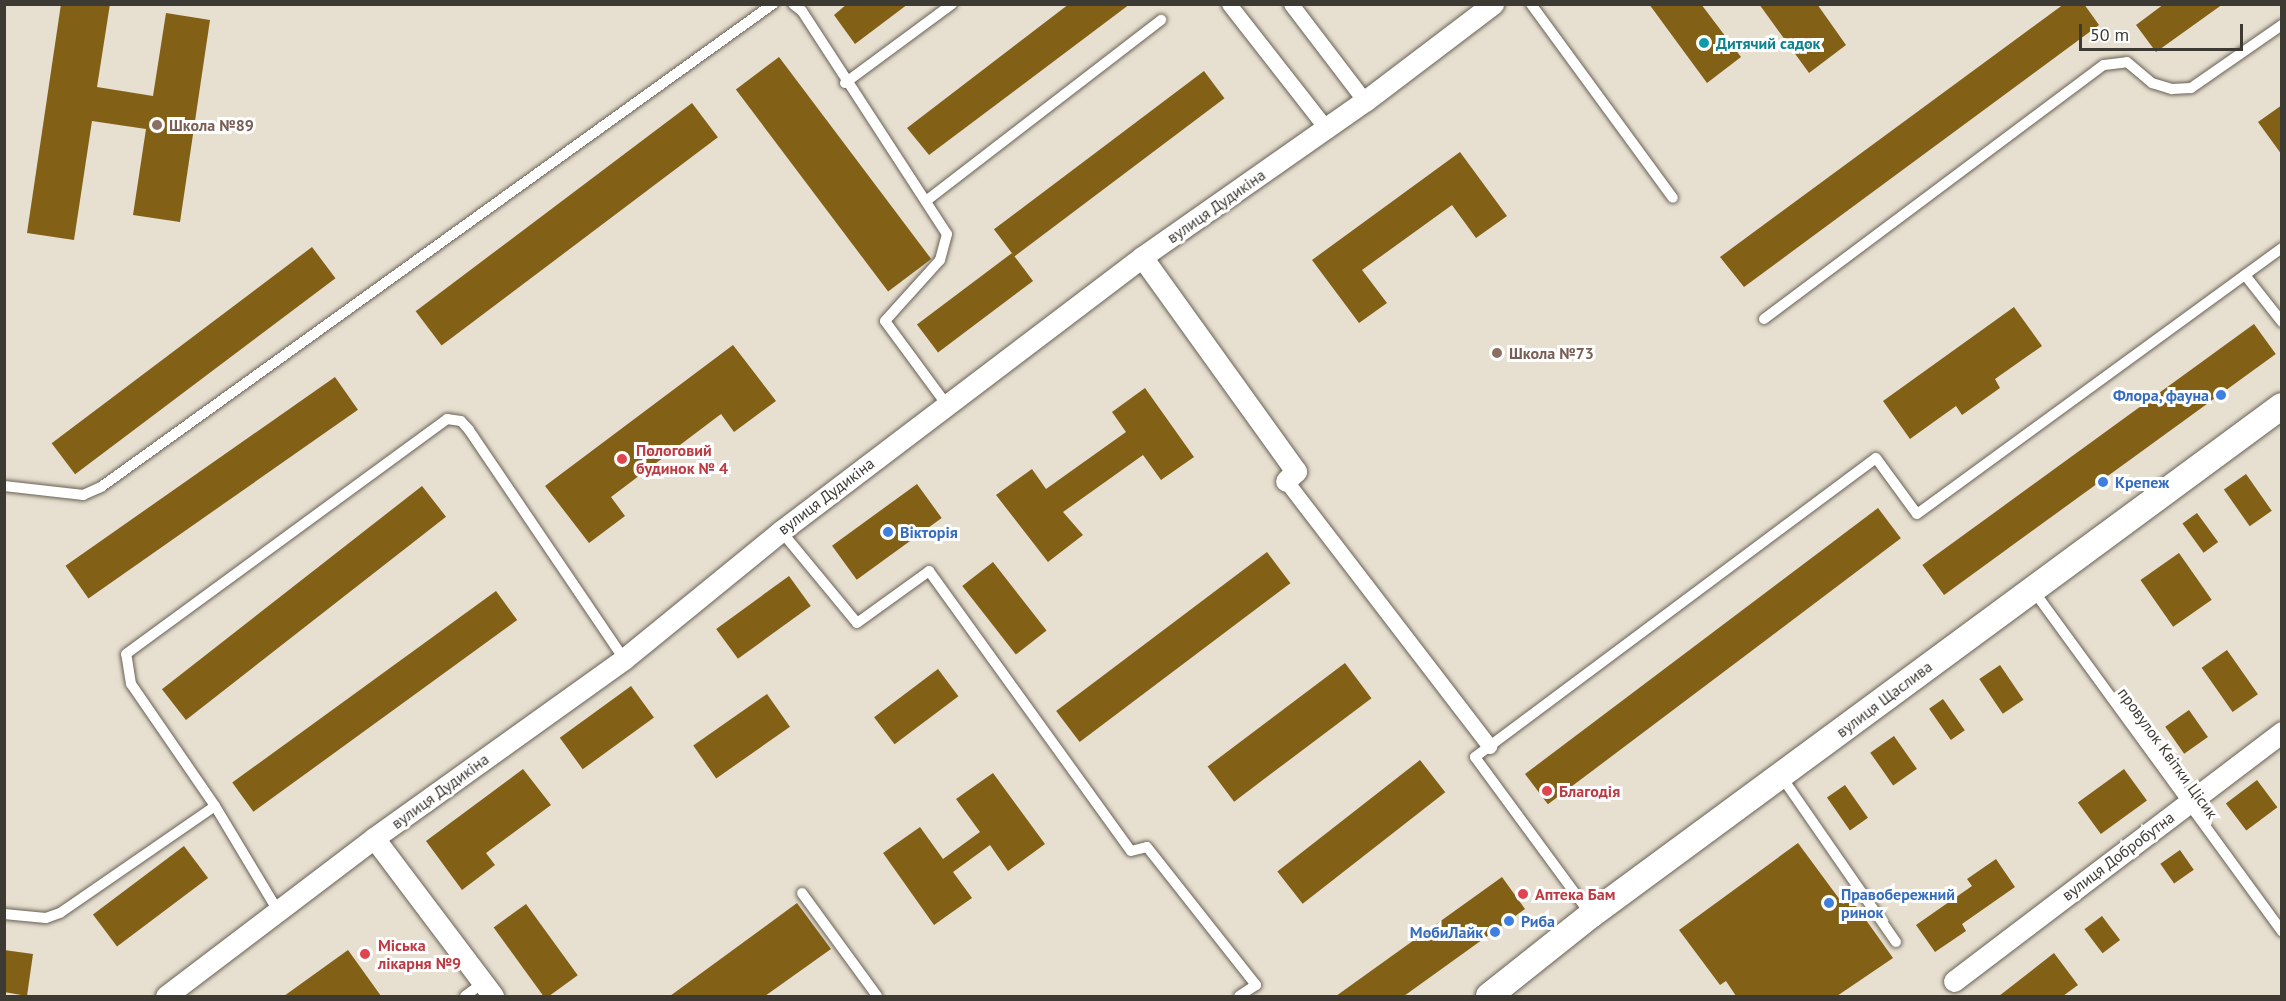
<!DOCTYPE html>
<html>
<head>
<meta charset="utf-8">
<style>
  body { margin:0 }
  #map { position:relative; width:2286px; height:1001px; overflow:hidden; background:#e7dfd0; font-family:"PT Sans",sans-serif }
  div>[style] { position:absolute }
  [style*='--x'] { left:calc(var(--x)*1px); top:calc(var(--y)*1px); width:calc(var(--w)*1px); rotate:calc(var(--a)*1deg) }
  .building>* { inset:0; background:#826016; transform-origin:0 0 }
  .roads { filter:drop-shadow(0 0 2px #686154) drop-shadow(0 0 2px #686154) }
  .service>* { height:10px; margin:-5px; padding:0 5px; transform-origin:5px; border-radius:5px; background:#fff }
  .pedestrian>* { height:15px; margin:-7.5px; padding:0 7.5px; transform-origin:7.5px; border-radius:7.5px; background:#fff }
  .minor>* { height:21px; margin:-10.5px; padding:0 10.5px; transform-origin:10.5px; border-radius:10.5px; background:#fff }
  .tertiary>* { height:26px; margin:-13px; padding:0 13px; transform-origin:13px; border-radius:13px; background:#fff }
  .dots>* { width:16px; height:16px; translate:-50% -50%; box-sizing:border-box; border:3px solid #fff; border-radius:50% }
  span { translate:-50% -50%; white-space:nowrap; text-align:center; line-height:1.15; -webkit-text-stroke:6px #fff; paint-order:stroke }
  .culture-label { font-size:16px; color:#0d838f; font-weight:700 }
  .left { translate:0 -50%; text-align:left }
  .education-label { font-size:16px; color:#785e54; font-weight:700 }
  .street-label { font-size:16px; color:#3d3a34 }
  .shop-label { font-size:16px; color:#366cbe; font-weight:700 }
  .right { translate:-100% -50%; text-align:right }
  .health-label { font-size:16px; color:#be3a42; font-weight:700 }
  .frame { position:absolute; inset:0; border:6px solid #3d3a34; pointer-events:none }
  .scale { position:absolute; left:2079px; top:24px; width:164px; height:27px; box-sizing:border-box; border:3px solid #3d3a34; border-top:0; padding-left:8px; font-size:18px; line-height:21px; white-space:nowrap; color:#3d3a34; -webkit-text-stroke:4px #fff; paint-order:stroke }
</style>
</head>
<body>
<div id="map">
  <div class="building">
    <i style="clip-path:polygon(61px 4px,110px 4px,97px 87px,153px 96px,166px 13px,210px 20px,180px 222px,133px 215px,146px 129px,92px 121px,74px 240px,27px 233px)"></i>
    <i style="clip-path:polygon(847px 4px,908px 4px,855px 44px,834px 15px)"></i>
    <i style="clip-path:polygon(1069px 4px,1130px 4px,929px 155px,907px 128px)"></i>
    <i style="clip-path:polygon(1649px 4px,1701px 4px,1741px 57px,1707px 83px)"></i>
    <i style="clip-path:polygon(1759px 4px,1817px 4px,1846px 45px,1809px 73px)"></i>
    <i style="clip-path:polygon(2064px 4px,2084px 4px,2099px 25px,1744px 287px,1720px 257px)"></i>
    <i style="clip-path:polygon(2164px 4px,2223px 4px,2156px 52px,2136px 25px)"></i>
    <i style="left:779px;top:57px;width:253px;height:54px;rotate:53deg"></i>
    <i style="left:1204px;top:71px;width:34px;height:263px;rotate:53deg"></i>
    <i style="left:692px;top:103px;width:43px;height:346px;rotate:53deg"></i>
    <i style="clip-path:polygon(2282px 105px,2282px 155px,2258px 122px)"></i>
    <i style="clip-path:polygon(1460px 152px,1507px 216px,1476px 238px,1452px 205px,1362px 270px,1387px 303px,1359px 323px,1312px 260px)"></i>
    <i style="left:312px;top:247px;width:39px;height:326px;rotate:53deg"></i>
    <i style="left:1012px;top:253px;width:35px;height:119px;rotate:53deg"></i>
    <i style="clip-path:polygon(2014px 307px,2042px 346px,1995px 379px,2000px 388px,1962px 415px,1956px 406px,1910px 439px,1883px 401px)"></i>
    <i style="left:2254px;top:324px;width:37px;height:410px;rotate:54deg"></i>
    <i style="clip-path:polygon(733px 345px,776px 401px,734px 432px,721px 414px,611px 497px,625px 516px,589px 543px,545px 486px)"></i>
    <i style="left:335px;top:377px;width:40px;height:329px;rotate:55deg"></i>
    <i style="clip-path:polygon(1145px 388px,1194px 457px,1161px 480px,1143px 455px,1063px 512px,1083px 535px,1048px 562px,996px 495px,1032px 469px,1046px 489px,1126px 432px,1112px 412px)"></i>
    <i style="left:2246px;top:474px;width:45px;height:27px;rotate:55deg"></i>
    <i style="left:917px;top:484px;width:42px;height:105px;rotate:54deg"></i>
    <i style="left:422px;top:486px;width:39px;height:330px;rotate:52deg"></i>
    <i style="left:1878px;top:508px;width:38px;height:442px;rotate:53deg"></i>
    <i style="left:2197px;top:513px;width:36px;height:18px;rotate:54deg"></i>
    <i style="left:1267px;top:552px;width:39px;height:264px;rotate:53deg"></i>
    <i style="left:2179px;top:553px;width:57px;height:47px;rotate:55deg"></i>
    <i style="left:993px;top:562px;width:87px;height:39px;rotate:52deg"></i>
    <i style="left:789px;top:576px;width:37px;height:90px;rotate:54deg"></i>
    <i style="left:496px;top:591px;width:36px;height:326px;rotate:54deg"></i>
    <i style="left:2227px;top:650px;width:54px;height:31px;rotate:55deg"></i>
    <i style="left:1345px;top:663px;width:44px;height:172px;rotate:53deg"></i>
    <i style="left:2000px;top:665px;width:42px;height:25px;rotate:56deg"></i>
    <i style="left:938px;top:669px;width:34px;height:80px;rotate:53deg"></i>
    <i style="left:631px;top:686px;width:39px;height:88px;rotate:54deg"></i>
    <i style="left:767px;top:694px;width:40px;height:90px;rotate:55deg"></i>
    <i style="left:1943px;top:699px;width:38px;height:17px;rotate:55deg"></i>
    <i style="left:2189px;top:710px;width:33px;height:29px;rotate:55deg"></i>
    <i style="left:1894px;top:736px;width:40px;height:29px;rotate:55deg"></i>
    <i style="left:1420px;top:760px;width:41px;height:181px;rotate:52deg"></i>
    <i style="clip-path:polygon(523px 769px,551px 805px,486px 853px,495px 865px,462px 890px,426px 841px)"></i>
    <i style="left:2124px;top:769px;width:39px;height:57px;rotate:54deg"></i>
    <i style="clip-path:polygon(993px 773px,1045px 844px,1008px 871px,990px 845px,953px 872px,972px 898px,934px 925px,883px 853px,920px 827px,943px 859px,980px 832px,956px 799px)"></i>
    <i style="left:2257px;top:780px;width:34px;height:39px;rotate:53deg"></i>
    <i style="left:1845px;top:785px;width:40px;height:22px;rotate:55deg"></i>
    <i style="clip-path:polygon(1798px 843px,1843px 904px,1851px 899px,1893px 958px,1837px 996px,1736px 996px,1726px 981px,1720px 985px,1679px 930px)"></i>
    <i style="left:184px;top:846px;width:40px;height:114px;rotate:53deg"></i>
    <i style="left:2180px;top:850px;width:24px;height:24px;rotate:55deg"></i>
    <i style="clip-path:polygon(1996px 859px,2015px 887px,1962px 924px,1966px 931px,1935px 952px,1916px 925px,1972px 886px,1967px 879px)"></i>
    <i style="clip-path:polygon(1502px 877px,1525px 909px,1404px 996px,1336px 996px)"></i>
    <i style="clip-path:polygon(797px 903px,831px 949px,765px 996px,670px 996px)"></i>
    <i style="left:526px;top:904px;width:88px;height:40px;rotate:54deg"></i>
    <i style="left:2102px;top:916px;width:30px;height:22px;rotate:53deg"></i>
    <i style="clip-path:polygon(4px 950px,33px 954px,27px 996px,4px 992px)"></i>
    <i style="clip-path:polygon(348px 950px,381px 996px,284px 996px)"></i>
    <i style="clip-path:polygon(2054px 953px,2078px 985px,2063px 996px,1999px 996px)"></i>
  </div>
  <div class="roads">
    <div class="service">
      <i style="--x:793;--y:4;--w:11;--a:38"></i>
      <i style="--x:802;--y:11;--w:266;--a:57"></i>
      <i style="--x:947;--y:234;--w:27;--a:105"></i>
      <i style="--x:940;--y:260;--w:82;--a:132"></i>
      <i style="--x:885;--y:321;--w:104;--a:53.6"></i>
      <i style="--x:1531;--y:4;--w:240;--a:53.8"></i>
      <i style="--x:845;--y:83;--w:133;--a:-36.4"></i>
      <i style="--x:926;--y:201;--w:297;--a:-37.6"></i>
      <i style="--x:2245;--y:275;--w:60;--a:51.8"></i>
      <i style="--x:1764;--y:319;--w:424;--a:-36.8"></i>
      <i style="--x:2104;--y:65;--w:23;--a:-7"></i>
      <i style="--x:2127;--y:62;--w:33;--a:40"></i>
      <i style="--x:2152;--y:83;--w:21;--a:17"></i>
      <i style="--x:2172;--y:89;--w:19;--a:-3"></i>
      <i style="--x:2191;--y:88;--w:111;--a:-34.7"></i>
      <i style="--x:4;--y:486;--w:80;--a:6.5"></i>
      <i style="--x:83;--y:495;--w:20;--a:-24"></i>
      <i style="--x:101;--y:487;--w:828;--a:-35.71"></i>
      <i style="--x:781;--y:531;--w:119;--a:50.4"></i>
      <i style="--x:857;--y:623;--w:89;--a:-35.8"></i>
      <i style="--x:929;--y:571;--w:345;--a:54.2"></i>
      <i style="--x:1131;--y:851;--w:16;--a:-14"></i>
      <i style="--x:1147;--y:847;--w:176;--a:51.7"></i>
      <i style="--x:1256;--y:985;--w:20;--a:147"></i>
      <i style="--x:2033;--y:590;--w:423;--a:53.9"></i>
      <i style="--x:1781;--y:776;--w:202;--a:55.3"></i>
      <i style="--x:215;--y:806;--w:148;--a:-124.5"></i>
      <i style="--x:131;--y:684;--w:30;--a:-99"></i>
      <i style="--x:126;--y:654;--w:398;--a:-36.2"></i>
      <i style="--x:447;--y:419;--w:14;--a:8"></i>
      <i style="--x:461;--y:421;--w:12;--a:48"></i>
      <i style="--x:469;--y:430;--w:277;--a:55.9"></i>
      <i style="--x:802;--y:893;--w:127;--a:53.9"></i>
      <i style="--x:4;--y:914;--w:42;--a:5.4"></i>
      <i style="--x:46;--y:918;--w:15;--a:-20"></i>
      <i style="--x:60;--y:913;--w:188;--a:-34.6"></i>
      <i style="--x:215;--y:806;--w:122;--a:59"></i>
      <i style="--x:1591;--y:915;--w:196;--a:-126.3"></i>
      <i style="--x:1475;--y:757;--w:500;--a:-36.71"></i>
      <i style="--x:1876;--y:458;--w:69;--a:53.8"></i>
      <i style="--x:1917;--y:514;--w:452;--a:-36.1"></i>
      <i style="--x:465;--y:996;--w:22;--a:-36"></i>
    </div>
    <div class="pedestrian">
      <i style="--x:1229;--y:4;--w:157;--a:52"></i>
      <i style="--x:1291;--y:4;--w:122;--a:52.7"></i>
      <i style="--x:1286;--y:481;--w:334;--a:52.5"></i>
    </div>
    <div class="minor">
      <i style="--x:1142;--y:257;--w:264;--a:54.3"></i>
      <i style="--x:1296;--y:471;--w:14;--a:135"></i>
      <i style="--x:374;--y:838;--w:198;--a:53"></i>
      <i style="--x:1954;--y:981;--w:412;--a:-37.2"></i>
      <i style="--x:166;--y:996;--w:261;--a:-37.2"></i>
      <i style="--x:374;--y:838;--w:307;--a:-35.6"></i>
      <i style="--x:624;--y:659;--w:203;--a:-39.2"></i>
      <i style="--x:781;--y:531;--w:453;--a:-37.2"></i>
      <i style="--x:1142;--y:257;--w:272;--a:-35"></i>
      <i style="--x:1365;--y:101;--w:161;--a:-37.2"></i>
    </div>
    <div class="tertiary">
      <i style="--x:1489;--y:996;--w:130;--a:-38.5"></i>
      <i style="--x:1591;--y:915;--w:858;--a:-36.38"></i>
    </div>
  </div>
  <div class="dots">
    <i style="left:1704px;top:43px;background:#0f9aa8"></i>
    <i style="left:157px;top:125px;background:#8d6e63"></i>
    <i style="left:1497px;top:353px;background:#8d6e63"></i>
    <i style="left:2221px;top:395px;background:#3f7fe0"></i>
    <i style="left:622px;top:459px;background:#e0444e"></i>
    <i style="left:2103px;top:482px;background:#3f7fe0"></i>
    <i style="left:888px;top:532px;background:#3f7fe0"></i>
    <i style="left:1547px;top:791px;background:#e0444e"></i>
    <i style="left:1523px;top:894px;background:#e0444e"></i>
    <i style="left:1829px;top:903px;background:#3f7fe0"></i>
    <i style="left:1509px;top:921px;background:#3f7fe0"></i>
    <i style="left:1495px;top:932px;background:#3f7fe0"></i>
    <i style="left:365px;top:954px;background:#e0444e"></i>
  </div>
  <div class="culture-label">
    <span class="left" style="left:1716px;top:43px">Дитячий садок</span>
  </div>
  <div class="education-label">
    <span class="left" style="left:169px;top:125px">Школа №89</span>
    <span class="left" style="left:1509px;top:353px">Школа №73</span>
  </div>
  <div class="street-label">
    <span style="left:1216px;top:206px;rotate:-35deg">вулиця Дудикіна</span>
    <span style="left:826px;top:496px;rotate:-37deg">вулиця Дудикіна</span>
    <span style="left:1884px;top:699px;rotate:-37deg">вулиця Щаслива</span>
    <span style="left:2168px;top:753px;rotate:54deg">провулок Квітки Цісик</span>
    <span style="left:440px;top:791px;rotate:-36deg">вулиця Дудикіна</span>
    <span style="left:2118px;top:856px;rotate:-37deg">вулиця Добробутна</span>
  </div>
  <div class="shop-label">
    <span class="right" style="left:2209px;top:395px">Флора, фауна</span>
    <span class="left" style="left:2115px;top:482px">Крепеж</span>
    <span class="left" style="left:900px;top:532px">Вікторія</span>
    <span class="left" style="left:1841px;top:903px">Правобережний<br>ринок</span>
    <span class="left" style="left:1521px;top:921px">Риба</span>
    <span class="right" style="left:1483px;top:932px">МобиЛайк</span>
  </div>
  <div class="health-label">
    <span class="left" style="left:636px;top:459px">Пологовий<br>будинок № 4</span>
    <span class="left" style="left:1559px;top:791px">Благодія</span>
    <span class="left" style="left:1535px;top:894px">Аптека Бам</span>
    <span class="left" style="left:378px;top:954px">Міська<br>лікарня №9</span>
  </div>
  <div class="frame"></div>
  <div class="scale">50 m</div>
</div>
</body>
</html>
